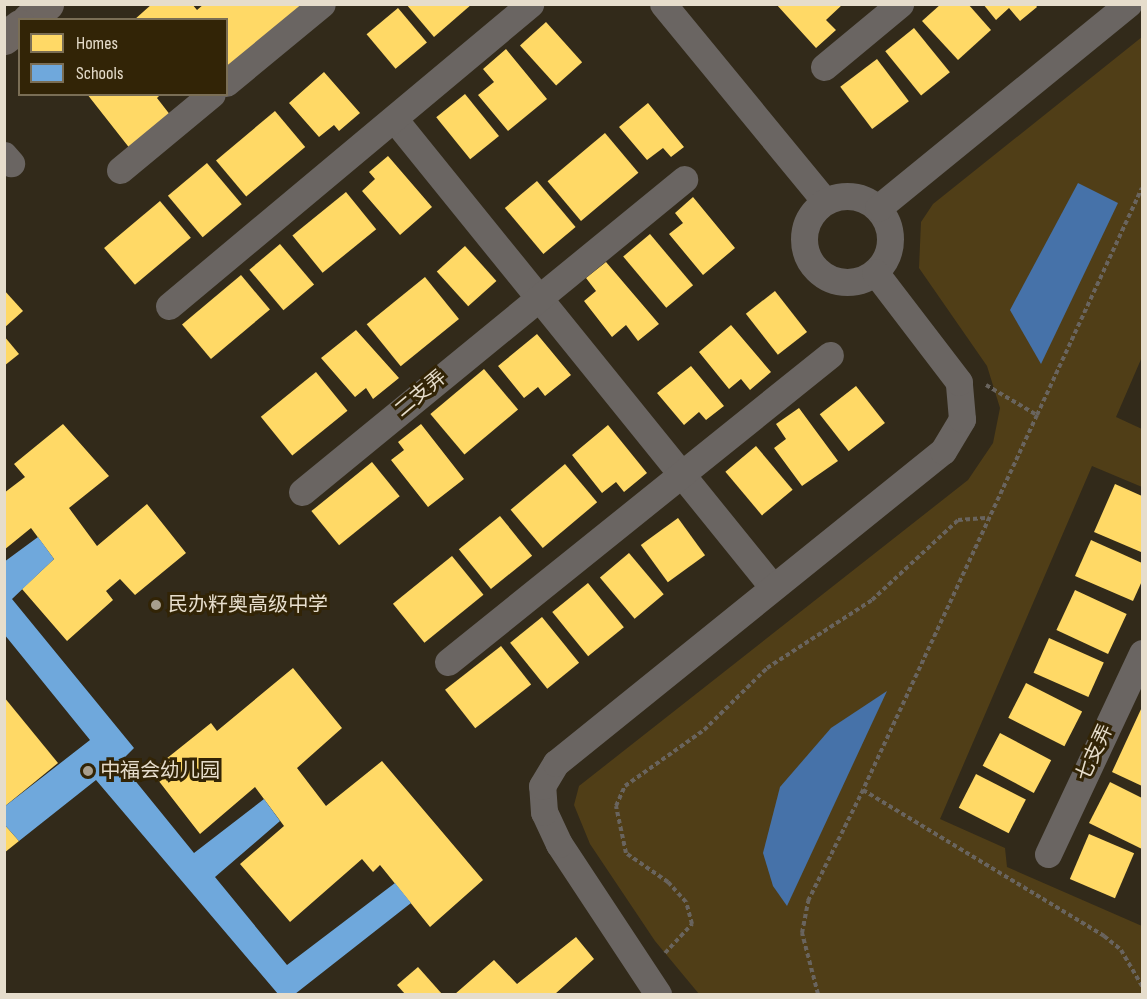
<!DOCTYPE html>
<html>
<head>
<meta charset="utf-8">
<style>
  body { margin:0 }
  #map { position:relative; width:1147px; height:999px; overflow:hidden; background:#322a1a; font-family:"Sofia Sans Condensed","Noto Sans SC",sans-serif }
  div>[style] { position:absolute }
  [style*='--x'] { left:calc(var(--x)*1px); top:calc(var(--y)*1px); width:calc(var(--w)*1px); rotate:calc(var(--a)*1deg) }
  .green>* { inset:0; background:#503e17 }
  .water>* { inset:0; background:#4672a9 }
  .homes>* { inset:0; background:#ffd966; transform-origin:0 0 }
  .schools>* { inset:0; background:#6fa8dc }
  .path>* { height:4px; margin-top:-2px; transform-origin:0; background:repeating-linear-gradient(90deg,#69645e 0 4.5px,transparent 0 7.5px) }
  .minor>* { height:27px; margin:-13.5px; padding:0 13.5px; transform-origin:13.5px; border-radius:13.5px; background:#6a6562 }
  .minor>.ring { margin:-13.5px; padding:0; box-sizing:content-box; background:none; border:27px solid #6a6562; border-radius:50% }
  .secondary>* { height:33px; margin:-16.5px; padding:0 16.5px; transform-origin:16.5px; border-radius:16.5px; background:#6e6661 }
  .dots>* { width:16px; height:16px; translate:-50% -50%; box-sizing:border-box; border:3px solid #322406; border-radius:50% }
  span { translate:-50% -50%; white-space:nowrap; text-align:center; line-height:1.15; -webkit-text-stroke:6px #322406; paint-order:stroke }
  .street-label { font-size:20px; color:#e6ddcc }
  .poi-label { font-size:20px; color:#e6ddcc }
  .left { translate:0 -50%; text-align:left }
  .frame { position:absolute; inset:0; border:6px solid #e6ddcc; pointer-events:none }
  .legend { position:absolute; left:18px; top:18px; width:210px; height:78px; box-sizing:border-box; background:#322406; border:2px solid #7a6e55; margin:0; padding:8px 10px; list-style:none; font-size:18px; color:#e6ddcc }
  .legend li { display:flex; align-items:center; gap:12px; height:30px }
  .legend b { width:30px; border:2px solid #7a6e55 }
</style>
</head>
<body>
<div id="map">
  <div class="green">
    <i style="clip-path:polygon(1142px 37px,1142px 357px,1116px 417px,1142px 429px,1142px 487px,1092px 466px,940px 819px,1005px 848px,1007px 867px,1142px 926px,1142px 994px,699px 994px,655px 941px,590px 844px,574px 805px,579px 786px,968px 480px,993px 443px,1000px 408px,987px 366px,919px 268px,921px 222px,933px 204px)"></i>
  </div>
  <div class="water">
    <i style="clip-path:polygon(1078px 183px,1118px 203px,1041px 364px,1010px 310px)"></i>
    <i style="clip-path:polygon(887px 691px,787px 906px,773px 886px,763px 853px,780px 787px,831px 728px)"></i>
  </div>
  <div class="homes">
    <i style="clip-path:polygon(152px 4px,192px 4px,197px 10px,204px 4px,308px 4px,226px 67px,226px 20px,134px 20px)"></i>
    <i style="clip-path:polygon(406px 4px,472px 4px,434px 37px)"></i>
    <i style="clip-path:polygon(776px 4px,843px 4px,826px 20px,836px 30px,816px 48px)"></i>
    <i style="clip-path:polygon(941px 4px,968px 4px,991px 30px,958px 60px,922px 21px)"></i>
    <i style="clip-path:polygon(983px 4px,1035px 4px,1037px 7px,1020px 21px,1009px 8px,996px 20px)"></i>
    <i style="left:398px;top:8px;width:45px;height:41px;rotate:50deg"></i>
    <i style="left:546px;top:22px;width:54px;height:35px;rotate:48deg"></i>
    <i style="left:914px;top:28px;width:57px;height:37px;rotate:51deg"></i>
    <i style="clip-path:polygon(506px 49px,547px 99px,508px 131px,478px 95px,494px 82px,483px 69px)"></i>
    <i style="left:877px;top:59px;width:53px;height:46px;rotate:53deg"></i>
    <i style="clip-path:polygon(324px 72px,360px 113px,339px 131px,334px 125px,319px 137px,289px 103px)"></i>
    <i style="clip-path:polygon(87px 94px,161px 94px,157px 98px,171px 116px,131px 150px)"></i>
    <i style="left:465px;top:94px;width:54px;height:37px;rotate:51deg"></i>
    <i style="clip-path:polygon(648px 103px,684px 147px,671px 157px,663px 148px,647px 160px,619px 127px)"></i>
    <i style="left:275px;top:111px;width:47px;height:77px;rotate:50deg"></i>
    <i style="left:605px;top:133px;width:52px;height:75px;rotate:50deg"></i>
    <i style="clip-path:polygon(388px 156px,432px 207px,400px 235px,362px 191px,375px 179px,369px 172px)"></i>
    <i style="left:207px;top:163px;width:54px;height:51px;rotate:50deg"></i>
    <i style="left:537px;top:181px;width:60px;height:42px;rotate:50deg"></i>
    <i style="left:346px;top:192px;width:48px;height:69px;rotate:51deg"></i>
    <i style="clip-path:polygon(693px 197px,735px 248px,703px 275px,669px 234px,683px 223px,675px 213px)"></i>
    <i style="left:160px;top:201px;width:48px;height:73px;rotate:50deg"></i>
    <i style="left:650px;top:234px;width:67px;height:35px;rotate:50deg"></i>
    <i style="left:280px;top:244px;width:53px;height:40px;rotate:50deg"></i>
    <i style="left:465px;top:246px;width:47px;height:38px;rotate:48deg"></i>
    <i style="clip-path:polygon(606px 262px,659px 324px,638px 341px,626px 325px,612px 337px,584px 301px,596px 291px,586px 278px)"></i>
    <i style="left:241px;top:275px;width:45px;height:77px;rotate:50deg"></i>
    <i style="left:425px;top:277px;width:54px;height:75px;rotate:51deg"></i>
    <i style="clip-path:polygon(4px 290px,23px 311px,4px 328px)"></i>
    <i style="left:775px;top:291px;width:52px;height:37px;rotate:52deg"></i>
    <i style="clip-path:polygon(731px 325px,771px 372px,750px 390px,741px 379px,729px 389px,699px 352px)"></i>
    <i style="clip-path:polygon(356px 330px,399px 378px,373px 399px,366px 388px,355px 397px,321px 358px)"></i>
    <i style="clip-path:polygon(537px 334px,571px 375px,545px 396px,538px 387px,524px 398px,498px 366px)"></i>
    <i style="clip-path:polygon(4px 336px,19px 354px,4px 366px)"></i>
    <i style="clip-path:polygon(691px 366px,724px 406px,706px 420px,699px 412px,684px 425px,657px 393px)"></i>
    <i style="left:484px;top:369px;width:53px;height:70px;rotate:50deg"></i>
    <i style="left:316px;top:372px;width:50px;height:71px;rotate:51deg"></i>
    <i style="left:856px;top:386px;width:47px;height:46px;rotate:52deg"></i>
    <i style="clip-path:polygon(799px 408px,838px 461px,802px 486px,774px 448px,786px 439px,776px 424px)"></i>
    <i style="clip-path:polygon(63px 424px,109px 476px,69px 508px,97px 546px,147px 504px,186px 553px,135px 595px,120px 579px,106px 591px,113px 600px,67px 641px,22px 589px,54px 559px,31px 528px,4px 550px,4px 493px,25px 477px,14px 464px)"></i>
    <i style="clip-path:polygon(421px 424px,464px 479px,428px 507px,391px 460px,404px 450px,398px 442px)"></i>
    <i style="clip-path:polygon(608px 425px,647px 473px,624px 492px,616px 482px,602px 493px,572px 455px)"></i>
    <i style="left:756px;top:446px;width:57px;height:40px;rotate:50deg"></i>
    <i style="left:372px;top:462px;width:44px;height:78px;rotate:51deg"></i>
    <i style="left:565px;top:464px;width:50px;height:71px;rotate:50deg"></i>
    <i style="clip-path:polygon(1115px 484px,1142px 496px,1141px 552px,1094px 532px)"></i>
    <i style="left:500px;top:516px;width:51px;height:53px;rotate:51deg"></i>
    <i style="left:678px;top:518px;width:46px;height:46px;rotate:54deg"></i>
    <i style="clip-path:polygon(1091px 540px,1142px 563px,1142px 581px,1133px 601px,1075px 576px)"></i>
    <i style="left:629px;top:553px;width:54px;height:38px;rotate:50deg"></i>
    <i style="left:452px;top:556px;width:50px;height:76px;rotate:51deg"></i>
    <i style="left:588px;top:583px;width:57px;height:46px;rotate:51deg"></i>
    <i style="left:1075px;top:590px;width:57px;height:44px;rotate:25deg"></i>
    <i style="left:542px;top:617px;width:59px;height:41px;rotate:51deg"></i>
    <i style="left:1049px;top:638px;width:60px;height:38px;rotate:24deg"></i>
    <i style="left:501px;top:646px;width:49px;height:71px;rotate:52deg"></i>
    <i style="clip-path:polygon(293px 668px,342px 728px,297px 768px,326px 806px,382px 761px,483px 880px,430px 927px,380px 865px,373px 872px,362px 859px,290px 922px,240px 864px,284px 826px,255px 787px,200px 834px,151px 771px,211px 723px,217px 731px)"></i>
    <i style="left:1026px;top:683px;width:63px;height:39px;rotate:27deg"></i>
    <i style="clip-path:polygon(4px 697px,58px 763px,4px 807px)"></i>
    <i style="clip-path:polygon(1142px 707px,1142px 786px,1112px 772px)"></i>
    <i style="left:1000px;top:733px;width:58px;height:37px;rotate:28deg"></i>
    <i style="left:976px;top:774px;width:56px;height:38px;rotate:27deg"></i>
    <i style="clip-path:polygon(1110px 782px,1142px 798px,1142px 849px,1089px 823px)"></i>
    <i style="clip-path:polygon(4px 824px,19px 841px,4px 853px)"></i>
    <i style="left:1089px;top:834px;width:49px;height:49px;rotate:23deg"></i>
    <i style="clip-path:polygon(576px 937px,594px 959px,555px 994px,455px 994px,494px 960px,517px 984px)"></i>
    <i style="clip-path:polygon(418px 967px,442px 994px,405px 994px,397px 985px)"></i>
  </div>
  <div class="schools">
    <i style="clip-path:polygon(38px 537px,54px 559px,12px 599px,134px 748px,120px 762px,194px 853px,264px 799px,280px 821px,215px 877px,287px 965px,395px 883px,411px 903px,295px 994px,278px 994px,96px 780px,19px 841px,4px 824px,4px 807px,90px 740px,4px 634px,4px 562px)"></i>
  </div>
  <div class="path">
    <i style="--x:986;--y:385;--w:59;--a:30.5"></i>
    <i style="--x:1037;--y:415;--w:413;--a:114.9"></i>
    <i style="--x:863;--y:790;--w:282;--a:31.2"></i>
    <i style="--x:1104;--y:936;--w:22;--a:39"></i>
    <i style="--x:1121;--y:950;--w:42;--a:59.7"></i>
    <i style="--x:1037;--y:415;--w:250;--a:-65.2"></i>
    <i style="--x:665;--y:953;--w:40;--a:-47"></i>
    <i style="--x:692;--y:924;--w:23;--a:-105"></i>
    <i style="--x:686;--y:902;--w:27;--a:-132"></i>
    <i style="--x:668;--y:882;--w:51;--a:-145.4"></i>
    <i style="--x:626;--y:853;--w:48;--a:-102"></i>
    <i style="--x:616;--y:806;--w:22;--a:-66"></i>
    <i style="--x:625;--y:786;--w:97;--a:-35.3"></i>
    <i style="--x:704;--y:730;--w:88;--a:-44.5"></i>
    <i style="--x:767;--y:668;--w:125;--a:-32.9"></i>
    <i style="--x:872;--y:600;--w:117;--a:-42.9"></i>
    <i style="--x:958;--y:520;--w:31;--a:-4"></i>
    <i style="--x:818;--y:994;--w:63;--a:-104.7"></i>
    <i style="--x:802;--y:933;--w:33;--a:-79"></i>
    <i style="--x:808;--y:901;--w:124;--a:-63.6"></i>
  </div>
  <div class="minor">
    <i style="--x:663;--y:4;--w:255;--a:50.6"></i>
    <i style="--x:824;--y:67;--w:99;--a:-39.7"></i>
    <i style="--x:226;--y:83;--w:124;--a:-39.5"></i>
    <i style="--x:395;--y:120;--w:598;--a:51.04"></i>
    <i style="--x:4;--y:155;--w:11;--a:49"></i>
    <i style="--x:120;--y:170;--w:119;--a:-39.6"></i>
    <i class="ring" style="left:804px;top:196px;width:59px;height:59px"></i>
    <i style="--x:878;--y:208;--w:323;--a:-39.2"></i>
    <i style="--x:169;--y:306;--w:471;--a:-39.9"></i>
    <i style="--x:302;--y:492;--w:494;--a:-39.3"></i>
    <i style="--x:448;--y:662;--w:490;--a:-38.8"></i>
    <i style="--x:1048;--y:854;--w:222;--a:-64.9"></i>
    <i style="--x:658;--y:994;--w:180;--a:-123.4"></i>
    <i style="--x:559;--y:844;--w:35;--a:-115"></i>
    <i style="--x:544;--y:812;--w:26;--a:-94"></i>
    <i style="--x:542;--y:786;--w:27;--a:-59"></i>
    <i style="--x:556;--y:763;--w:497;--a:-38.9"></i>
    <i style="--x:943;--y:451;--w:37;--a:-59"></i>
    <i style="--x:962;--y:419;--w:37;--a:-95"></i>
    <i style="--x:959;--y:382;--w:138;--a:-127.4"></i>
  </div>
  <div class="secondary">
    <i style="--x:28;--y:20;--w:25;--a:-40"></i>
    <i style="--x:4;--y:38;--w:20;--a:-37"></i>
  </div>
  <div class="dots">
    <i style="left:156px;top:605px;background:#a79e8e"></i>
    <i style="left:88px;top:771px;background:#a79e8e"></i>
  </div>
  <div class="street-label">
    <span style="left:421px;top:394px;rotate:-40deg">二支弄</span>
    <span style="left:1095px;top:753px;rotate:-65deg">七支弄</span>
  </div>
  <div class="poi-label">
    <span class="left" style="left:168px;top:605px">民办籽奥高级中学</span>
    <span class="left" style="left:100px;top:771px">中福会幼儿园</span>
  </div>
  <div class="frame"></div>
  <ul class="legend">
  <li><b style="height:16px;background:#ffd966"></b>Homes</li>
  <li><b style="height:16px;background:#6fa8dc"></b>Schools</li>
  </ul>
</div>
</body>
</html>
